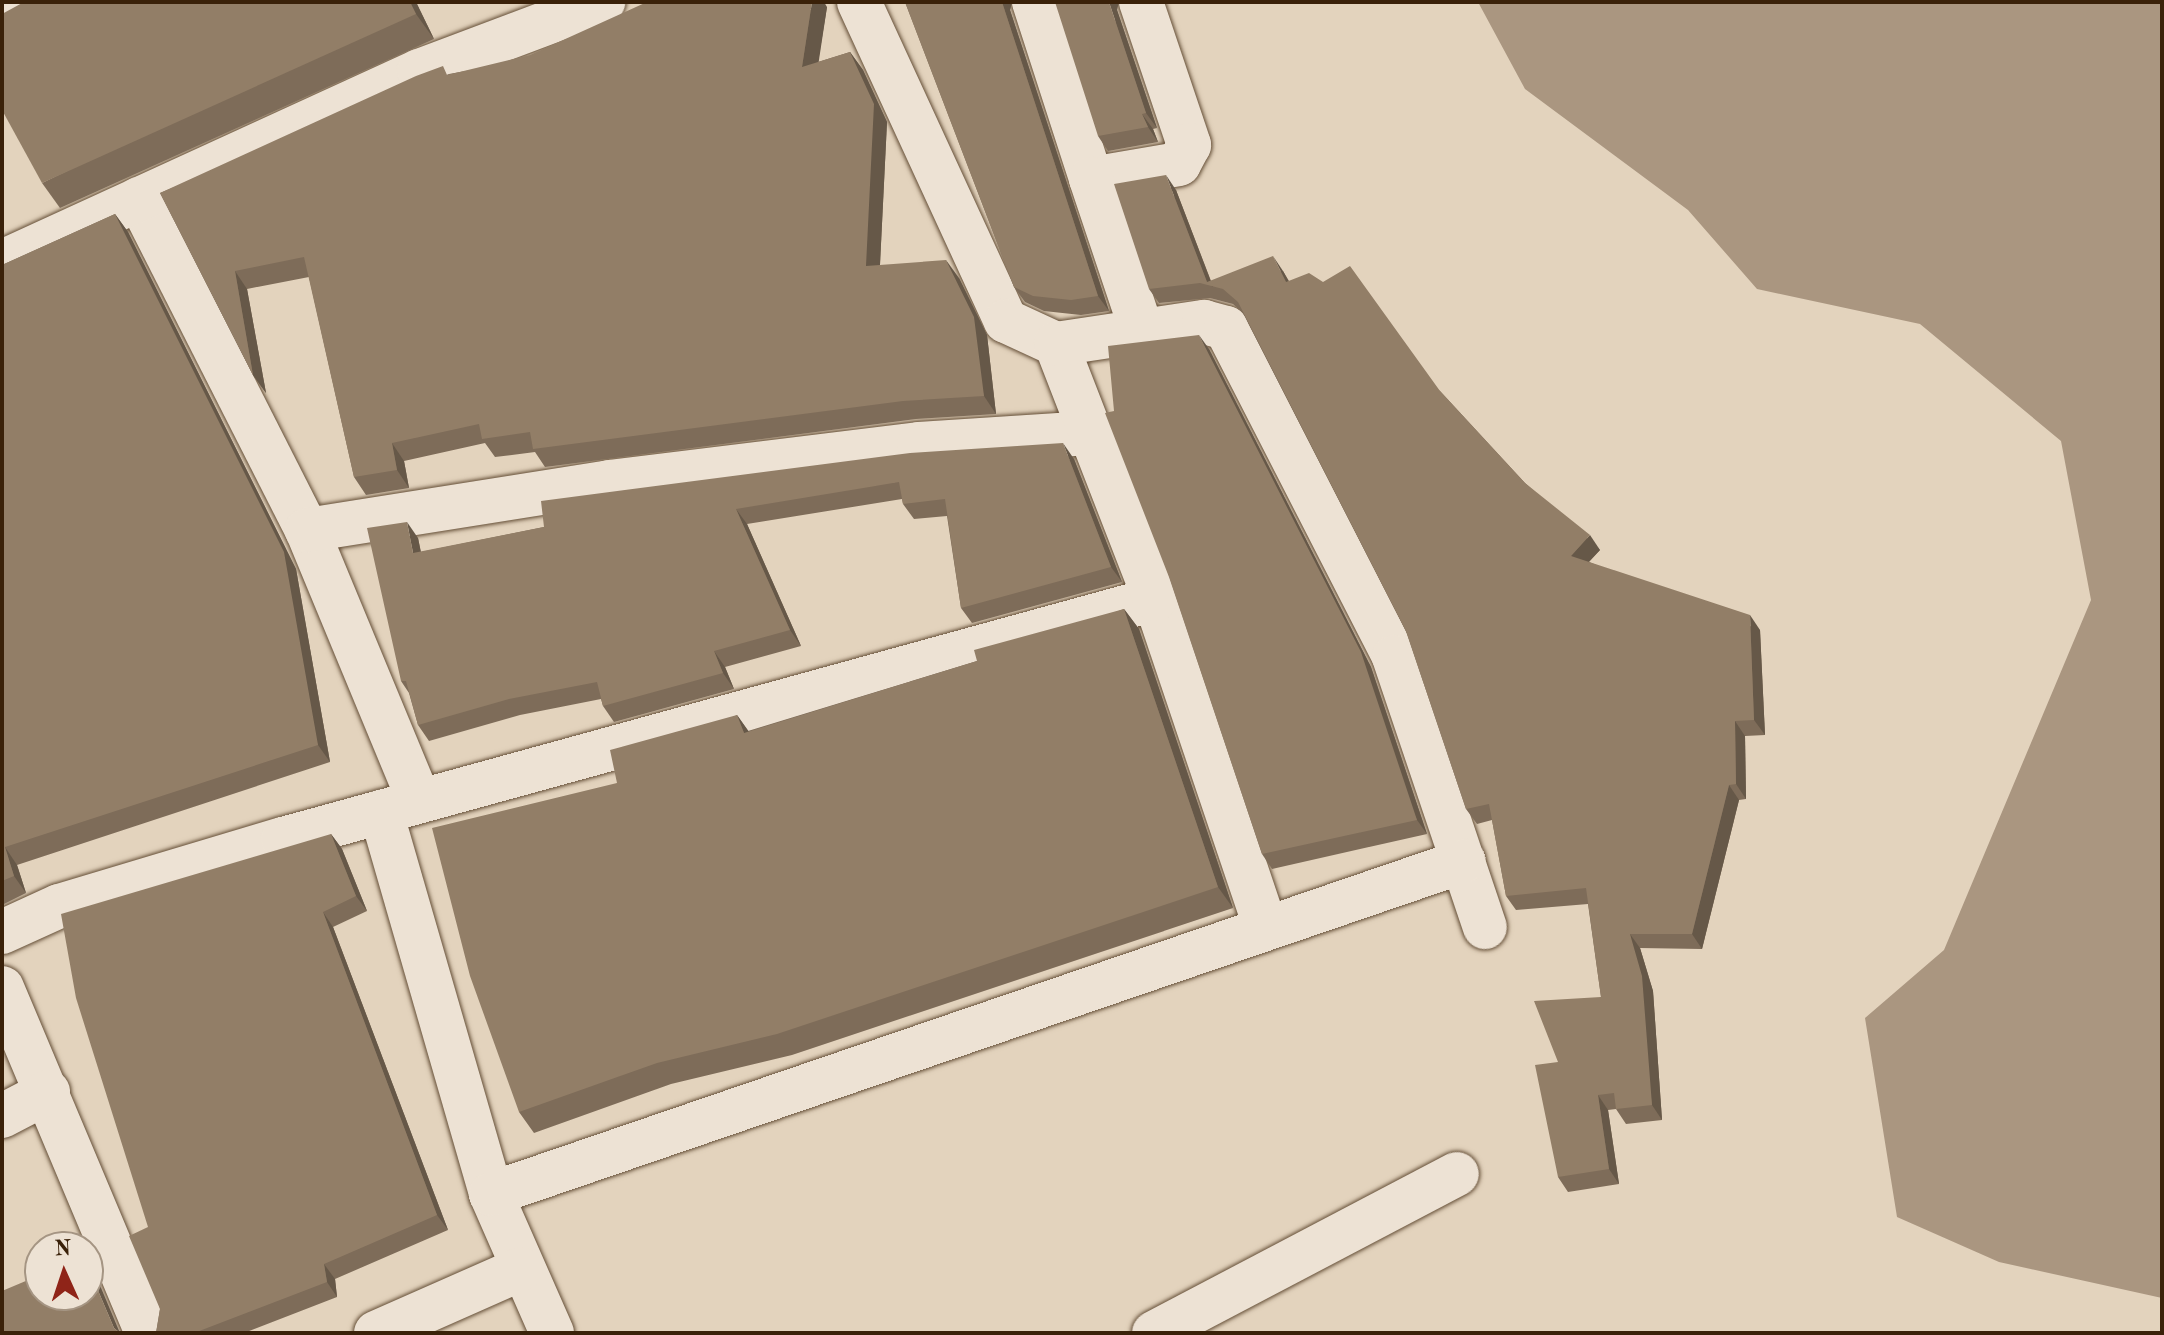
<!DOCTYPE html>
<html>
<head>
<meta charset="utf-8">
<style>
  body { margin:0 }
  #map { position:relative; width:2164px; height:1335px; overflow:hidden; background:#e3d3bd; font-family:"Old Standard TT",serif }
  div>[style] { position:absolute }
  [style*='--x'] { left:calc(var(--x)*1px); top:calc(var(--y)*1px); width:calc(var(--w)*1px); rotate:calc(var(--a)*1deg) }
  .water>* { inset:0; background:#aa9680 }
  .roads { filter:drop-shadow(0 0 2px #644e36) drop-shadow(0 0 2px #644e36) }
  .minor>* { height:44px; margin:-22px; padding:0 22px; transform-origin:22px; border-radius:22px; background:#ede2d4 }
  .wall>* { inset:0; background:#7e6c59 }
  .shaded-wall>* { inset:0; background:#665848 }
  .building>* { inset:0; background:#927e67 }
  span { translate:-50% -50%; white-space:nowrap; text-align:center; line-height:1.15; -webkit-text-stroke:8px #ede2d4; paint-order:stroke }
  .frame { position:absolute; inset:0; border:4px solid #3a2109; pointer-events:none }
  .north { position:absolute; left:24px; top:1231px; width:80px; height:80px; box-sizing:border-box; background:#ede2d4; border:2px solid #a59583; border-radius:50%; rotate:357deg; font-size:22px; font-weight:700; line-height:32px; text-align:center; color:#3a2109 }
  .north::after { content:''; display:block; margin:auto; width:28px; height:36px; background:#8f2418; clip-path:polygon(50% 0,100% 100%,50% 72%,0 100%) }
</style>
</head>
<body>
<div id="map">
  <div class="water">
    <i style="clip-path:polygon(1478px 2px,2162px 2px,2162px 1298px,1999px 1262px,1897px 1217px,1865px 1018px,1944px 950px,2091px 600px,2061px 441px,1920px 324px,1757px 289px,1688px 210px,1525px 89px)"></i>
  </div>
  <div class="roads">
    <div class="minor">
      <i style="--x:859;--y:2;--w:351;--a:65.3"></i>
      <i style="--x:1006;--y:321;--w:55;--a:24.7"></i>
      <i style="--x:1034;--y:2;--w:186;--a:72.1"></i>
      <i style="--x:1141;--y:2;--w:151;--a:71.4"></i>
      <i style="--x:1189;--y:145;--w:21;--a:118"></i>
      <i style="--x:1179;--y:164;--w:89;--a:170.3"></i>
      <i style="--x:1091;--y:179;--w:163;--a:71.5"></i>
      <i style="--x:2;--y:10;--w:18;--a:-27"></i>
      <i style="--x:139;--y:199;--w:371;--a:63.1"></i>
      <i style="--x:307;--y:530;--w:293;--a:67.5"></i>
      <i style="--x:2;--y:262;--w:459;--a:-24.6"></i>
      <i style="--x:419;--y:71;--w:197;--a:-20.6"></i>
      <i style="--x:307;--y:530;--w:306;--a:-9"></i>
      <i style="--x:609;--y:482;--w:312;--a:-7"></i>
      <i style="--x:919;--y:444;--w:171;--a:-3.7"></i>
      <i style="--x:1155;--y:599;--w:345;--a:71.4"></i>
      <i style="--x:381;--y:812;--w:398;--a:73.9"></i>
      <i style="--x:491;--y:1194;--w:152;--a:66.3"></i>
      <i style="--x:2;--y:932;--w:63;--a:-24.5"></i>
      <i style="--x:59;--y:906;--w:234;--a:-16.7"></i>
      <i style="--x:283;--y:839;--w:904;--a:-15.39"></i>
      <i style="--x:1155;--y:599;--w:274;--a:-111.2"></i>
      <i style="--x:1056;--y:344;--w:150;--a:-8.5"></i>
      <i style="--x:1204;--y:322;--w:23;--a:15"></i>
      <i style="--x:1226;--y:328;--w:369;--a:62.9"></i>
      <i style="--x:1394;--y:657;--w:285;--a:71.4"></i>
      <i style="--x:2;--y:988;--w:374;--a:67.2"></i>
      <i style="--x:2;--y:1116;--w:52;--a:-27.6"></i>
      <i style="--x:491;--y:1194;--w:1028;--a:-18.89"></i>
      <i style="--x:376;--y:1333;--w:158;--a:-23.8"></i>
      <i style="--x:1154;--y:1333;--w:342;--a:-27.7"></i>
    </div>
  </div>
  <div class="wall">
    <i style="clip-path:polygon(416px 2px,434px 39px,60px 208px,42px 183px)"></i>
    <i style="clip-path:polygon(905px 2px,1012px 2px,1010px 10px,1109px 311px,1081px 315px,1044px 311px,1025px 302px,1014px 287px)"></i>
    <i style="clip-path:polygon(827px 7px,818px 62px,850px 52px,863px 70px,887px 122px,880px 265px,959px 278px,987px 335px,996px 414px,916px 419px,545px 467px,535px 452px,495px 457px,485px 443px,404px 461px,409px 488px,366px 495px,354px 477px,309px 277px,247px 289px,266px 393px,253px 375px,160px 193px,449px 74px)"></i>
    <i style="clip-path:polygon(1117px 10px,1157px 128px,1153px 129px,1158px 142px,1108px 151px,1098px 136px)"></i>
    <i style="clip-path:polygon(1176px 190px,1211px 281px,1283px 271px,1289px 281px,1440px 391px,1525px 483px,1600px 550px,1589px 562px,1760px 630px,1765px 735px,1745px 736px,1746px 799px,1739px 800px,1702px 949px,1640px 948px,1653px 991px,1662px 1120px,1626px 1124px,1616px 1109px,1608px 1110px,1619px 1184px,1568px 1192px,1558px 1177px,1558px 1062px,1601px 997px,1588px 904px,1516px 910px,1506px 896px,1492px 820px,1477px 824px,1466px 809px,1406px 631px,1243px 313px,1233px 304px,1210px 298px,1159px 303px,1149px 289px)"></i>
    <i style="clip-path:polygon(115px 214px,128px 232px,296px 569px,330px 762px,17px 865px,26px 893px,2px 905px,2px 265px)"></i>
    <i style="clip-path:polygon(1209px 349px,1371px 667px,1427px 834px,1272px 869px,1262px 854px,1114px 411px)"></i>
    <i style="clip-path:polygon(1074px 459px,1122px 582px,972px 623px,961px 608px,947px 516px,914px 519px,903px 504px,902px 499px,747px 524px,801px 646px,725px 667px,734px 689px,614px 722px,603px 706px,601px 699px,520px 715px,429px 741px,418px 725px,409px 693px,401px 681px,418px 538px,421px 552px,544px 527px)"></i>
    <i style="clip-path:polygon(1124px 609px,1139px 629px,1233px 908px,792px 1055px,671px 1084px,534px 1133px,519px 1112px,617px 783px,737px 715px,748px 731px,977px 661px)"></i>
    <i style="clip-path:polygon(331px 834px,342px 849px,367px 911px,333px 927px,448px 1230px,335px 1279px,337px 1297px,244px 1333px,156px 1333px,160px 1309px,148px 1227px)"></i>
  </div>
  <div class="shaded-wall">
    <i style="clip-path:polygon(410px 2px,416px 2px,434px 39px,416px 14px)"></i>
    <i style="clip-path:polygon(812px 2px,824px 2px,827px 7px,815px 86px,802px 67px)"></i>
    <i style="clip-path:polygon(1002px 2px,1012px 2px,1010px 10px,1109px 311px,1098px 296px)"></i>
    <i style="clip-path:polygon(1109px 2px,1119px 2px,1117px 10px,1157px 128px,1146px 113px)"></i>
    <i style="clip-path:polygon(850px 52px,863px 70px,887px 122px,879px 284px,866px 266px)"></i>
    <i style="clip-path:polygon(1142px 114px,1153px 129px,1158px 142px,1148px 127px)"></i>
    <i style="clip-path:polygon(1166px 175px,1176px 190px,1213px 287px,1207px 282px)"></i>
    <i style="clip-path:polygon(115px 214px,128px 232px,296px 569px,330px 762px,318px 745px)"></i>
    <i style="clip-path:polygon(1273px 256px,1283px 271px,1297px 297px,1286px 282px)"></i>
    <i style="clip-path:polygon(946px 260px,959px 278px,987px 335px,996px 414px,984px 396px)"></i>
    <i style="clip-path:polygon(235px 271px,247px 289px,266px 393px,253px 375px)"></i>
    <i style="clip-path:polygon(1199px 335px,1209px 349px,1371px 667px,1427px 834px,1417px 820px)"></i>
    <i style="clip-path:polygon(392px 443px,404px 461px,409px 488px,397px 470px)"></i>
    <i style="clip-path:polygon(1063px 443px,1074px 459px,1122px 582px,1111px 567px)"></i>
    <i style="clip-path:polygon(736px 509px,747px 524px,801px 646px,790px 630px)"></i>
    <i style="clip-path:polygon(407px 522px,418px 538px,424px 569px,413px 553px)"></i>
    <i style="clip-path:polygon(1590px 535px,1600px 550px,1581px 570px,1571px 556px)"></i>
    <i style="clip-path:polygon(1124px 609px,1139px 629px,1233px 908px,1218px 887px)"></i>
    <i style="clip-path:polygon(1750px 615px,1760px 630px,1765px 735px,1754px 720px)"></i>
    <i style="clip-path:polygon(714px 651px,725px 667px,734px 689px,723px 673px)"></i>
    <i style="clip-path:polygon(737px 715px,752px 736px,744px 733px)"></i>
    <i style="clip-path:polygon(1735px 721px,1745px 736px,1746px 799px,1736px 784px)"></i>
    <i style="clip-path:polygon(1729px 785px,1739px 800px,1702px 949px,1692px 934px)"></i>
    <i style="clip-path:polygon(331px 834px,342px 849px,367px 911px,356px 896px)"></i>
    <i style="clip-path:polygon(5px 847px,17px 865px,26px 893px,14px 876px)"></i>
    <i style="clip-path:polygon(323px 912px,333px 927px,448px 1230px,437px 1215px)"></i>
    <i style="clip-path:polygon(1630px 934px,1640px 948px,1653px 991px,1662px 1120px,1652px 1105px)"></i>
    <i style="clip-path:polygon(1598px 1095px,1608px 1110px,1619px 1184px,1609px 1169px)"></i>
    <i style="clip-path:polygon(88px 1263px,94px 1271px,120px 1333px,114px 1328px,88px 1267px)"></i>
    <i style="clip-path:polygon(324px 1264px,335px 1279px,337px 1297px,327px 1282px)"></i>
  </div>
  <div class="building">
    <i style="clip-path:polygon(24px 2px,410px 2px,416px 14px,42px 183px,2px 110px,2px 14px)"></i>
    <i style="clip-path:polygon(647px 2px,812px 2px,802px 67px,850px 52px,874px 104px,866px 266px,946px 260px,974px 317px,984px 396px,903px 401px,533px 449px,530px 432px,482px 439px,479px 424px,392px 443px,397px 470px,354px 477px,304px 257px,235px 271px,253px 375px,160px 193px,416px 76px,443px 66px,447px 75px,530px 55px)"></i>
    <i style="clip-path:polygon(905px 2px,1002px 2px,1098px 296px,1071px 300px,1033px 296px,1014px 287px)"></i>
    <i style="clip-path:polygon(1055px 2px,1109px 2px,1146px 113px,1142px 114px,1148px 127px,1098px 136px)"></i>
    <i style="clip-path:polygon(1166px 175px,1207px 282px,1273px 256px,1286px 282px,1309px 273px,1323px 282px,1350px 266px,1440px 391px,1525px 483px,1590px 535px,1571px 556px,1750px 615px,1754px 720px,1735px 721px,1736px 784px,1729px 785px,1692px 934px,1630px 934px,1642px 976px,1652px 1105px,1616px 1109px,1614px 1093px,1598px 1095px,1609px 1169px,1558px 1177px,1535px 1065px,1558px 1062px,1534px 1001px,1601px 997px,1586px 888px,1506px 896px,1489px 804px,1466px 809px,1406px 631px,1238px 302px,1223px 289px,1200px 283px,1149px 289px,1114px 184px)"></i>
    <i style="clip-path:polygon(115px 214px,284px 552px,318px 745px,5px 847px,14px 876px,2px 881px,2px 265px)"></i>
    <i style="clip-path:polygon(1199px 335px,1361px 652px,1417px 820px,1262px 854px,1169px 577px,1105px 413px,1114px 411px,1108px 346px)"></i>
    <i style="clip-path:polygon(1063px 443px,1111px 567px,961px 608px,945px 499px,903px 504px,899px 482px,736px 509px,790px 630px,714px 651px,723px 673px,603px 706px,597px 682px,509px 699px,418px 725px,406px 681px,401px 681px,367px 528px,407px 522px,413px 553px,544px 527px,541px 501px,910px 453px)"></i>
    <i style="clip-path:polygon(1124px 609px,1218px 887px,777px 1034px,657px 1063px,519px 1112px,470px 976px,432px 828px,617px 783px,610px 750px,737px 715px,744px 733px,977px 661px,974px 650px)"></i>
    <i style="clip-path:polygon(331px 834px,356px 896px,323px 912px,437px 1215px,324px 1264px,327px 1282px,194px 1333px,156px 1333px,160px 1309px,129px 1236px,148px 1227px,76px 998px,61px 914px)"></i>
    <i style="clip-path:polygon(88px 1267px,114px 1328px,120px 1333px,2px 1333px,2px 1291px,40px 1275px,40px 1295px,88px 1295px)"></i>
  </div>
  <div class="frame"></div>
  <div class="north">N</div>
</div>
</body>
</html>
